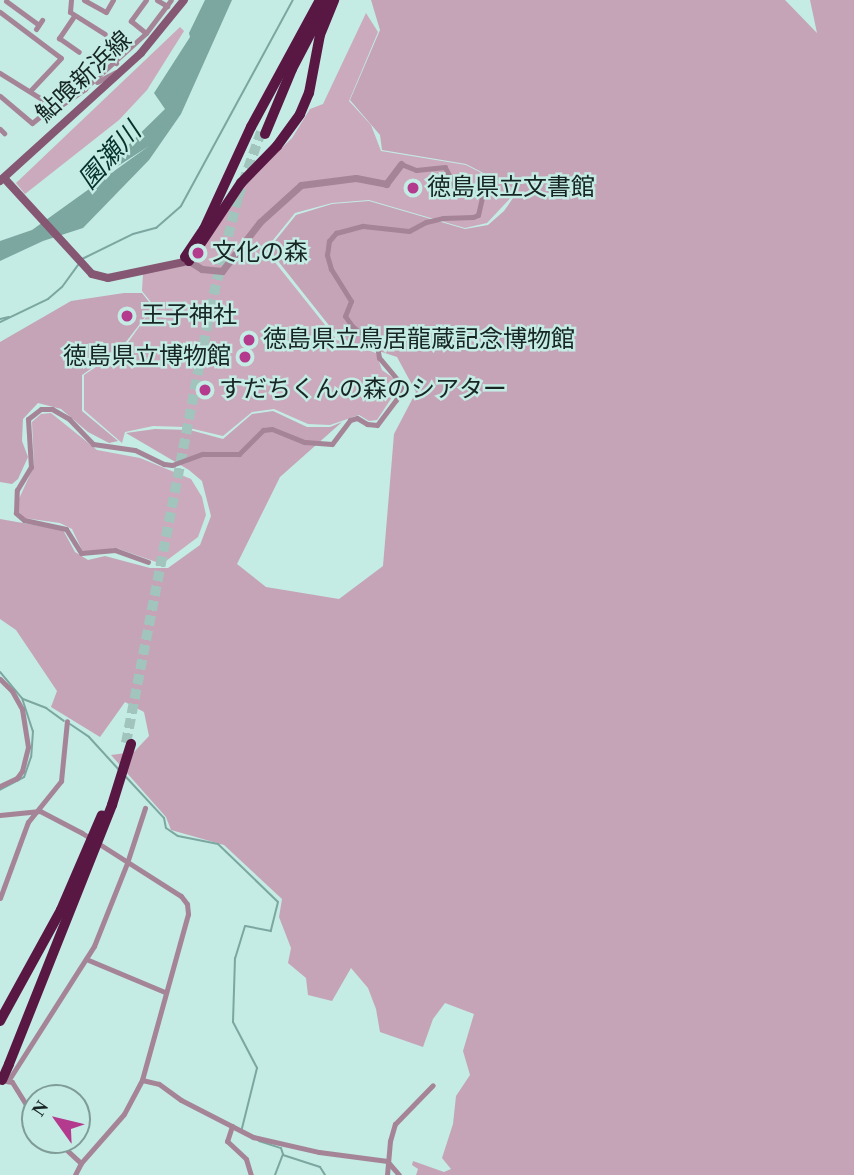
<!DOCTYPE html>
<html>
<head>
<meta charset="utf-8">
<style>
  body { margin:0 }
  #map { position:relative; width:854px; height:1175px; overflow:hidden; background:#c4ebe4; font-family:"Times New Roman","Noto Sans JP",serif }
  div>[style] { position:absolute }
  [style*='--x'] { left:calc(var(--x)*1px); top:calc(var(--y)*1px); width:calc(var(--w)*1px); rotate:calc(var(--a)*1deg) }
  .green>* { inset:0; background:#caaabc }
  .forest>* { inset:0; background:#c6a4b8 }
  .water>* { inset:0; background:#7ba7a0 }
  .stream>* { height:2px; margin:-1px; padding:0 1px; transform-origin:1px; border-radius:1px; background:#7ba7a0 }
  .motorway-tunnel>* { height:10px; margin-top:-5px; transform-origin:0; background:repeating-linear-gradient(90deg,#a1c4bd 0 10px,transparent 0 15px) }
  .minor>* { height:5px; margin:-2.5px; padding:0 2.5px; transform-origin:2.5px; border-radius:2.5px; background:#a58497 }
  .tertiary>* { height:7px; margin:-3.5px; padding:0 3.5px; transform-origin:3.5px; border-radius:3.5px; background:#a58497 }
  .secondary>* { height:8px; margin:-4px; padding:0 4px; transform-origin:4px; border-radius:4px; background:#855773 }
  .motorway>* { height:10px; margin:-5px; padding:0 5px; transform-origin:5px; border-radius:5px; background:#591844 }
  .motorway-bridge>* { height:10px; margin:-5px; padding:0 5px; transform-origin:5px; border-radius:5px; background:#591844 }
  .dots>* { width:19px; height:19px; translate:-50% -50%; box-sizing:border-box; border:4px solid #c4ebe4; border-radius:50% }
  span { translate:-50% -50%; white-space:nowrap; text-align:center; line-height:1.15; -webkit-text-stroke:5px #c4ebe4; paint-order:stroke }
  .street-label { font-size:24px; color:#172623 }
  .poi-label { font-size:24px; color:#172623 }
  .left { translate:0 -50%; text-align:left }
  .right { translate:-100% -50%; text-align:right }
  .water-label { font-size:26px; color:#05322c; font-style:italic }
  .north { position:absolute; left:21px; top:1084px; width:70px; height:70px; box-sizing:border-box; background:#c4ebe4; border:2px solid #7f9c97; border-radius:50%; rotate:304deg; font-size:19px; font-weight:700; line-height:28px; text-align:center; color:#172623 }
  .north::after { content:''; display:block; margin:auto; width:24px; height:32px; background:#b43a8d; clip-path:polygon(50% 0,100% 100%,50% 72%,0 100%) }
</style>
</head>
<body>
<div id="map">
  <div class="green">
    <i style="clip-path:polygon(366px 13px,378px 32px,349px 101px,371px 125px,381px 151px,466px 165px,517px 191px,487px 223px,465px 228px,369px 200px,332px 203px,295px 213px,269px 245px,270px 256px,337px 340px,376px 353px,382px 370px,396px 380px,398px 388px,377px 420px,369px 421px,359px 415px,330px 425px,308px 424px,274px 409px,252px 412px,223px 436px,185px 427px,153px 426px,125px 432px,122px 443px,84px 410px,84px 375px,124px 348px,154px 306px,142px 291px,143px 273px,167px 266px,190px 266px,235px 194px,292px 138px,310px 109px,323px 104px)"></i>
    <i style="clip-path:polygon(180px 27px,184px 31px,147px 90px,119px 120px,25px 194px,16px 183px)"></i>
    <i style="clip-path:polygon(51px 413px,97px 450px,140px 458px,191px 479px,202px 497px,206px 515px,198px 537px,162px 564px,116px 548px,88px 553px,82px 550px,72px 529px,60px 523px,24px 518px,18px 511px,18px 501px,34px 466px,32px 422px,41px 414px)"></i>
  </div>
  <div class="forest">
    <i style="clip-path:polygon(371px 0,785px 0,817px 33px,810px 0,854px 0,854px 1175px,416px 1175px,418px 1169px,412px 1165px,413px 1161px,444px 1172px,451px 1169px,442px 1158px,453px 1124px,456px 1096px,470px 1075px,463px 1051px,474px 1014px,445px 1003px,433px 1019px,423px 1047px,380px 1032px,376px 1009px,368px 988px,351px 968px,332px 1001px,308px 995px,306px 978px,288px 963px,291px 948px,279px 917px,282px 899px,224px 845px,171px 830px,166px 817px,111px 755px,134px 752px,149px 736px,144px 712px,125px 702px,100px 737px,51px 707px,57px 691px,16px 630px,0 619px,0 519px,63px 530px,75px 552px,88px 560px,105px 556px,150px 568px,168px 568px,200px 545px,211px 516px,202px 481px,189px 470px,126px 433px,155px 429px,190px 430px,223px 439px,252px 414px,273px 411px,307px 427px,330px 427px,342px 422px,280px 477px,237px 564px,266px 587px,339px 599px,383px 566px,394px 434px,416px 392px,397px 357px,339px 338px,274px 256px,271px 246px,296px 215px,332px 204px,369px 201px,465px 229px,488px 225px,504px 211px,518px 191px,466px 164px,382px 150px,380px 135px,350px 100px,380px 30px)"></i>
    <i style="clip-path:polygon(124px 293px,142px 293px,153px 307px,122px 347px,82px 375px,82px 411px,118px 441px,109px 443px,88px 432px,61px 409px,38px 403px,23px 419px,22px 441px,28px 457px,18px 479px,12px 484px,0 482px,0 342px,71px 301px)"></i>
  </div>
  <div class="water">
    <i style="clip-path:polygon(205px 0,232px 0,181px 114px,149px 160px,83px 228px,43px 241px,0 261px,0 241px,32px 230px,149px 146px,115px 168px,114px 159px,165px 109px,154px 93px,190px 37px,189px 33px)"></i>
  </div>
  <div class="stream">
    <i style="--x:82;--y:259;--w:57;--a:-26.1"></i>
    <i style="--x:133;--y:234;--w:24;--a:-15"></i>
    <i style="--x:156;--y:228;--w:33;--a:-41"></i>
    <i style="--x:181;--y:206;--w:234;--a:-61.5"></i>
    <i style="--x:0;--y:319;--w:9;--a:-13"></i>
    <i style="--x:0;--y:322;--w:53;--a:-25.6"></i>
    <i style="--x:48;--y:299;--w:18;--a:-41"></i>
    <i style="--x:62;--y:287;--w:29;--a:-54"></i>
    <i style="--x:0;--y:672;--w:34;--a:50"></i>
    <i style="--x:22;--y:698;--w:35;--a:72"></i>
    <i style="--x:33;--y:731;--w:26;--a:94"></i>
    <i style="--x:31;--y:757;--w:21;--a:109"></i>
    <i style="--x:24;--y:777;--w:27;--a:152"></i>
    <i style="--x:23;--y:699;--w:25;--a:21"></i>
    <i style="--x:46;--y:708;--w:22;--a:36"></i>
    <i style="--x:70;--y:724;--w:23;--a:34"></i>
    <i style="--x:89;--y:737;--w:46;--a:47.6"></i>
    <i style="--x:126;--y:777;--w:56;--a:47.2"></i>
    <i style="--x:164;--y:818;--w:10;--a:79"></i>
    <i style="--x:166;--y:828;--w:14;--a:34"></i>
    <i style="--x:178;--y:836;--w:41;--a:11.3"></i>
    <i style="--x:218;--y:844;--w:83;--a:44"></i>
    <i style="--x:278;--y:902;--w:30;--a:104"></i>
    <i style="--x:271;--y:931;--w:26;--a:-169"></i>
    <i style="--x:245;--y:926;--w:34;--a:107"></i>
    <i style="--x:235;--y:958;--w:64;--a:91.8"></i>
    <i style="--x:233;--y:1022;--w:52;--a:62.4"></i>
    <i style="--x:257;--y:1068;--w:62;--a:104"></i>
    <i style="--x:259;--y:1141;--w:23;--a:18"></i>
    <i style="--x:281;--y:1148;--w:6;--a:72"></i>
    <i style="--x:283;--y:1154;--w:22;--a:111"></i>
    <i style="--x:283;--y:1155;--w:39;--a:18"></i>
    <i style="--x:320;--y:1167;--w:9;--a:58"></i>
  </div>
  <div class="motorway-tunnel">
    <i style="--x:126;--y:743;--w:442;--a:-79"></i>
    <i style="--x:210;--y:309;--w:115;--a:-76"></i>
    <i style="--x:238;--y:197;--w:69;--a:-70.5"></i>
  </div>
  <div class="minor">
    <i style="--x:71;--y:0;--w:12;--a:95"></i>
    <i style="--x:70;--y:12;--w:41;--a:32.2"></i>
    <i style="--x:84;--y:0;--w:25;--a:29"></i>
    <i style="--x:106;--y:12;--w:14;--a:-60"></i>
    <i style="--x:146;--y:0;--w:26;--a:126"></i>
    <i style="--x:131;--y:21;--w:19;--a:39"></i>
    <i style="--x:157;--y:0;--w:12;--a:31"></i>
    <i style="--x:6;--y:1;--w:39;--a:36"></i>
    <i style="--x:0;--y:12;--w:76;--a:37"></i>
    <i style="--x:61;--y:58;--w:44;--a:133.2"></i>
    <i style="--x:74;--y:16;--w:27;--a:124"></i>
    <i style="--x:59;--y:38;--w:24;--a:35"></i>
    <i style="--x:36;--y:29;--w:11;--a:-56"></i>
    <i style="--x:103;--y:54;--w:16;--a:35"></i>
    <i style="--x:0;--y:73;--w:62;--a:31.9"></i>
    <i style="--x:53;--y:106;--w:27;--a:141"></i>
    <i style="--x:32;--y:123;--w:42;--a:-139.8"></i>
    <i style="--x:97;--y:82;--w:21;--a:-28"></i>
    <i style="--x:83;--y:90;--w:85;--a:-42.1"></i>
    <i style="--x:146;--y:33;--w:41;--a:-52.9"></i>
    <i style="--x:53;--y:106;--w:4;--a:27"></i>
    <i style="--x:57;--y:108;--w:34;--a:-34"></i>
    <i style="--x:0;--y:129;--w:6;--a:45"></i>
    <i style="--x:148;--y:562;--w:35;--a:-160"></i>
    <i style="--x:115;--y:550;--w:34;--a:175"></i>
    <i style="--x:81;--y:553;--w:28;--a:-122"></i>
    <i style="--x:66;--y:529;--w:43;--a:-167.9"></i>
    <i style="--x:24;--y:520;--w:11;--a:-139"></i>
    <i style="--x:16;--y:513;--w:23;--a:-88"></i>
    <i style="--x:17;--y:490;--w:27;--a:-59"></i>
    <i style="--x:31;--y:467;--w:48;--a:-93.6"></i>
    <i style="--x:28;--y:419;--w:16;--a:-38"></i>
    <i style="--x:41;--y:409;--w:11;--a:0"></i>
    <i style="--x:52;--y:409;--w:20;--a:30"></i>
    <i style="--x:69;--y:419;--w:35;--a:46"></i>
    <i style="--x:93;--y:444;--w:42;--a:8.1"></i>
    <i style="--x:135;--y:450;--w:32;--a:26"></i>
    <i style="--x:164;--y:464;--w:8;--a:7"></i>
    <i style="--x:172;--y:465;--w:33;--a:-20"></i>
    <i style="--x:203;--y:454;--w:36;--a:0"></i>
    <i style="--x:239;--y:454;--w:34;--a:-45"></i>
    <i style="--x:263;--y:430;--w:9;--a:-6"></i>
    <i style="--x:272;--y:429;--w:35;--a:22"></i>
    <i style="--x:305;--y:442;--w:27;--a:4"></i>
    <i style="--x:332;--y:444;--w:30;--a:-53"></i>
    <i style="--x:350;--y:420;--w:7;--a:-16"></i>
    <i style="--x:357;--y:418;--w:12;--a:31"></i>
    <i style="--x:367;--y:424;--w:10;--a:6"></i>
    <i style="--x:377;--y:425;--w:31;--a:-53"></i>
    <i style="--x:396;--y:400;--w:16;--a:-68"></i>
    <i style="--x:402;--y:385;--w:35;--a:-130"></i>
    <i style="--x:379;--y:358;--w:18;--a:-99"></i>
    <i style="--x:376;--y:340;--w:10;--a:-135"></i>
    <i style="--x:369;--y:333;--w:10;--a:-174"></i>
    <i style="--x:359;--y:332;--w:9;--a:-139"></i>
    <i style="--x:352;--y:326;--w:12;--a:-125"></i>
    <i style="--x:345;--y:316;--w:16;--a:-68"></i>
    <i style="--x:351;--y:301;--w:38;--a:-122"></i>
    <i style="--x:331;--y:269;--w:15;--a:-106"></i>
    <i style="--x:327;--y:255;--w:14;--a:-82"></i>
    <i style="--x:329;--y:241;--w:11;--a:-49"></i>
    <i style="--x:336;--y:233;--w:28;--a:-15"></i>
    <i style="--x:363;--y:226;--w:46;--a:6.2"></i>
    <i style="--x:409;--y:231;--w:19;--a:-28"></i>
    <i style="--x:426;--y:222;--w:17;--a:-13"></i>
    <i style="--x:443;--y:218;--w:30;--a:-2"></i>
    <i style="--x:473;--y:217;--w:5;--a:-22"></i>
    <i style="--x:478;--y:215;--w:17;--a:-77"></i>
    <i style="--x:482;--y:198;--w:10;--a:-127"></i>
    <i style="--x:476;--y:190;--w:21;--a:-172"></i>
    <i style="--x:455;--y:187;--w:22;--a:-117"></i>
    <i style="--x:445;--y:167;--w:29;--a:174"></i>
    <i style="--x:416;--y:170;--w:16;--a:-158"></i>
    <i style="--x:0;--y:679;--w:17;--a:45"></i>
    <i style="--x:12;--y:691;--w:21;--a:61"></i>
    <i style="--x:22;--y:709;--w:38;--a:81"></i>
    <i style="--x:28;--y:747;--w:25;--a:104"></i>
    <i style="--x:22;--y:771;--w:9;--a:126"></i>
    <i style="--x:17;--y:778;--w:19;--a:155"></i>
    <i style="--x:0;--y:815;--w:40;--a:-5.7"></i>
    <i style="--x:40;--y:811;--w:47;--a:27.6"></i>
    <i style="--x:82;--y:833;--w:117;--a:32.5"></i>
    <i style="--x:181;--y:896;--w:10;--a:53"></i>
    <i style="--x:187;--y:904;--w:10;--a:84"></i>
    <i style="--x:188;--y:914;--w:172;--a:105.5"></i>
    <i style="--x:142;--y:1080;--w:38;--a:118"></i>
    <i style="--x:124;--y:1114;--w:65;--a:131.3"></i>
    <i style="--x:81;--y:1163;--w:13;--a:117"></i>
    <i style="--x:0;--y:898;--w:81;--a:-69.8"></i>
    <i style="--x:28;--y:822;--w:53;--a:-51.2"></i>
    <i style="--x:61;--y:781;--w:60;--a:-84.3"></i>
    <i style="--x:86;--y:959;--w:86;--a:22.7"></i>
    <i style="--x:142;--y:1080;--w:17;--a:13"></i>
    <i style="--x:159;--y:1084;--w:27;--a:36"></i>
    <i style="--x:181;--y:1100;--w:81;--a:27.2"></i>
    <i style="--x:253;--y:1137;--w:68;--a:12.8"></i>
    <i style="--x:319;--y:1152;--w:69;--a:7.5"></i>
    <i style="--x:387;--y:1161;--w:18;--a:49"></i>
    <i style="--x:6;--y:1081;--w:6;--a:9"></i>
    <i style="--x:12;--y:1082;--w:44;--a:58.1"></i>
    <i style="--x:8;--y:1081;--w:160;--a:-57.5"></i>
    <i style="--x:94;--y:946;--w:89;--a:-68.3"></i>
    <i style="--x:127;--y:863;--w:58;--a:-71.9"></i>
    <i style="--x:232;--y:1126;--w:16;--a:108"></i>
    <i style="--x:227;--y:1141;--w:26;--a:43"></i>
    <i style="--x:246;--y:1159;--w:17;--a:73"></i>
    <i style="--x:56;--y:1140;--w:34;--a:43"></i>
    <i style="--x:387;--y:1175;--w:34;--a:-85"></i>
    <i style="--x:390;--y:1141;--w:18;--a:-74"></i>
    <i style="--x:395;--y:1124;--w:54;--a:-45.7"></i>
  </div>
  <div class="tertiary">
    <i style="--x:189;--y:261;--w:15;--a:32"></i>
    <i style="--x:202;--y:269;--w:20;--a:6"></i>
    <i style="--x:222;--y:271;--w:62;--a:-52.2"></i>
    <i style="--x:260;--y:222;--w:55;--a:-42.1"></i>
    <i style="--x:301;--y:185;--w:55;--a:-7.3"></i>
    <i style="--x:356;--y:178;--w:31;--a:11"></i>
    <i style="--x:386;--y:184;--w:25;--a:-53"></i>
  </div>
  <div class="secondary">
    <i style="--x:4;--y:178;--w:130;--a:47.5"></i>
    <i style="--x:92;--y:274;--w:16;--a:14"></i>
    <i style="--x:108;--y:278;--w:83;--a:-11.9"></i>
    <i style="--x:0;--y:181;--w:190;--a:-42.2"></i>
    <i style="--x:141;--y:53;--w:68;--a:-50.9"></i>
  </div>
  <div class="motorway">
    <i style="--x:265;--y:134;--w:70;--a:-67.4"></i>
    <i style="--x:292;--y:69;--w:78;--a:-62.4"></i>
    <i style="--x:185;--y:257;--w:34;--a:-56"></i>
    <i style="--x:204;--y:229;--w:112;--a:-65.3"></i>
    <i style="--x:251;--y:127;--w:145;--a:-61.5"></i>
    <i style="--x:189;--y:261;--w:94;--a:-56.3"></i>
    <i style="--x:241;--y:183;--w:52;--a:-45.8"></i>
    <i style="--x:277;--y:146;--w:39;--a:-54"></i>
    <i style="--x:300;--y:114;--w:23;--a:-67"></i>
    <i style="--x:309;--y:93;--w:59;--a:-79.3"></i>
    <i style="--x:320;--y:35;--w:38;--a:-68"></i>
    <i style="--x:112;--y:805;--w:64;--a:-72.7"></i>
    <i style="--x:2;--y:1080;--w:17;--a:-66"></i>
  </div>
  <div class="motorway-bridge">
    <i style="--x:0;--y:1021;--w:127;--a:-61.2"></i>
    <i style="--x:61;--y:910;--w:103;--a:-66.7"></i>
    <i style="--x:9;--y:1064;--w:279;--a:-68.3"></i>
  </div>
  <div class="dots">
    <i style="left:413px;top:188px;background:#b43a8d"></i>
    <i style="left:198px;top:253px;background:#b43a8d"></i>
    <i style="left:127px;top:316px;background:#b43a8d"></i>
    <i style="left:249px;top:340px;background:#b43a8d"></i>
    <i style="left:245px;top:357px;background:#b43a8d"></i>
    <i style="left:205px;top:390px;background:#b43a8d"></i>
  </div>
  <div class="street-label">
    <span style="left:84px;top:77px;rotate:-43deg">鮎喰新浜線</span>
  </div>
  <div class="poi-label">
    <span class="left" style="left:427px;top:188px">徳島県立文書館</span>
    <span class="left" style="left:212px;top:253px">文化の森</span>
    <span class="left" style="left:141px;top:316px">王子神社</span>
    <span class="left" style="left:263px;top:340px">徳島県立鳥居龍蔵記念博物館</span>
    <span class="right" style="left:231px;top:357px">徳島県立博物館</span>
    <span class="left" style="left:219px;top:390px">すだちくんの森のシアター</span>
  </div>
  <div class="water-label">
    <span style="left:110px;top:156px;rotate:-48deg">園瀬川</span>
  </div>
  <div class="north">N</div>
</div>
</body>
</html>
